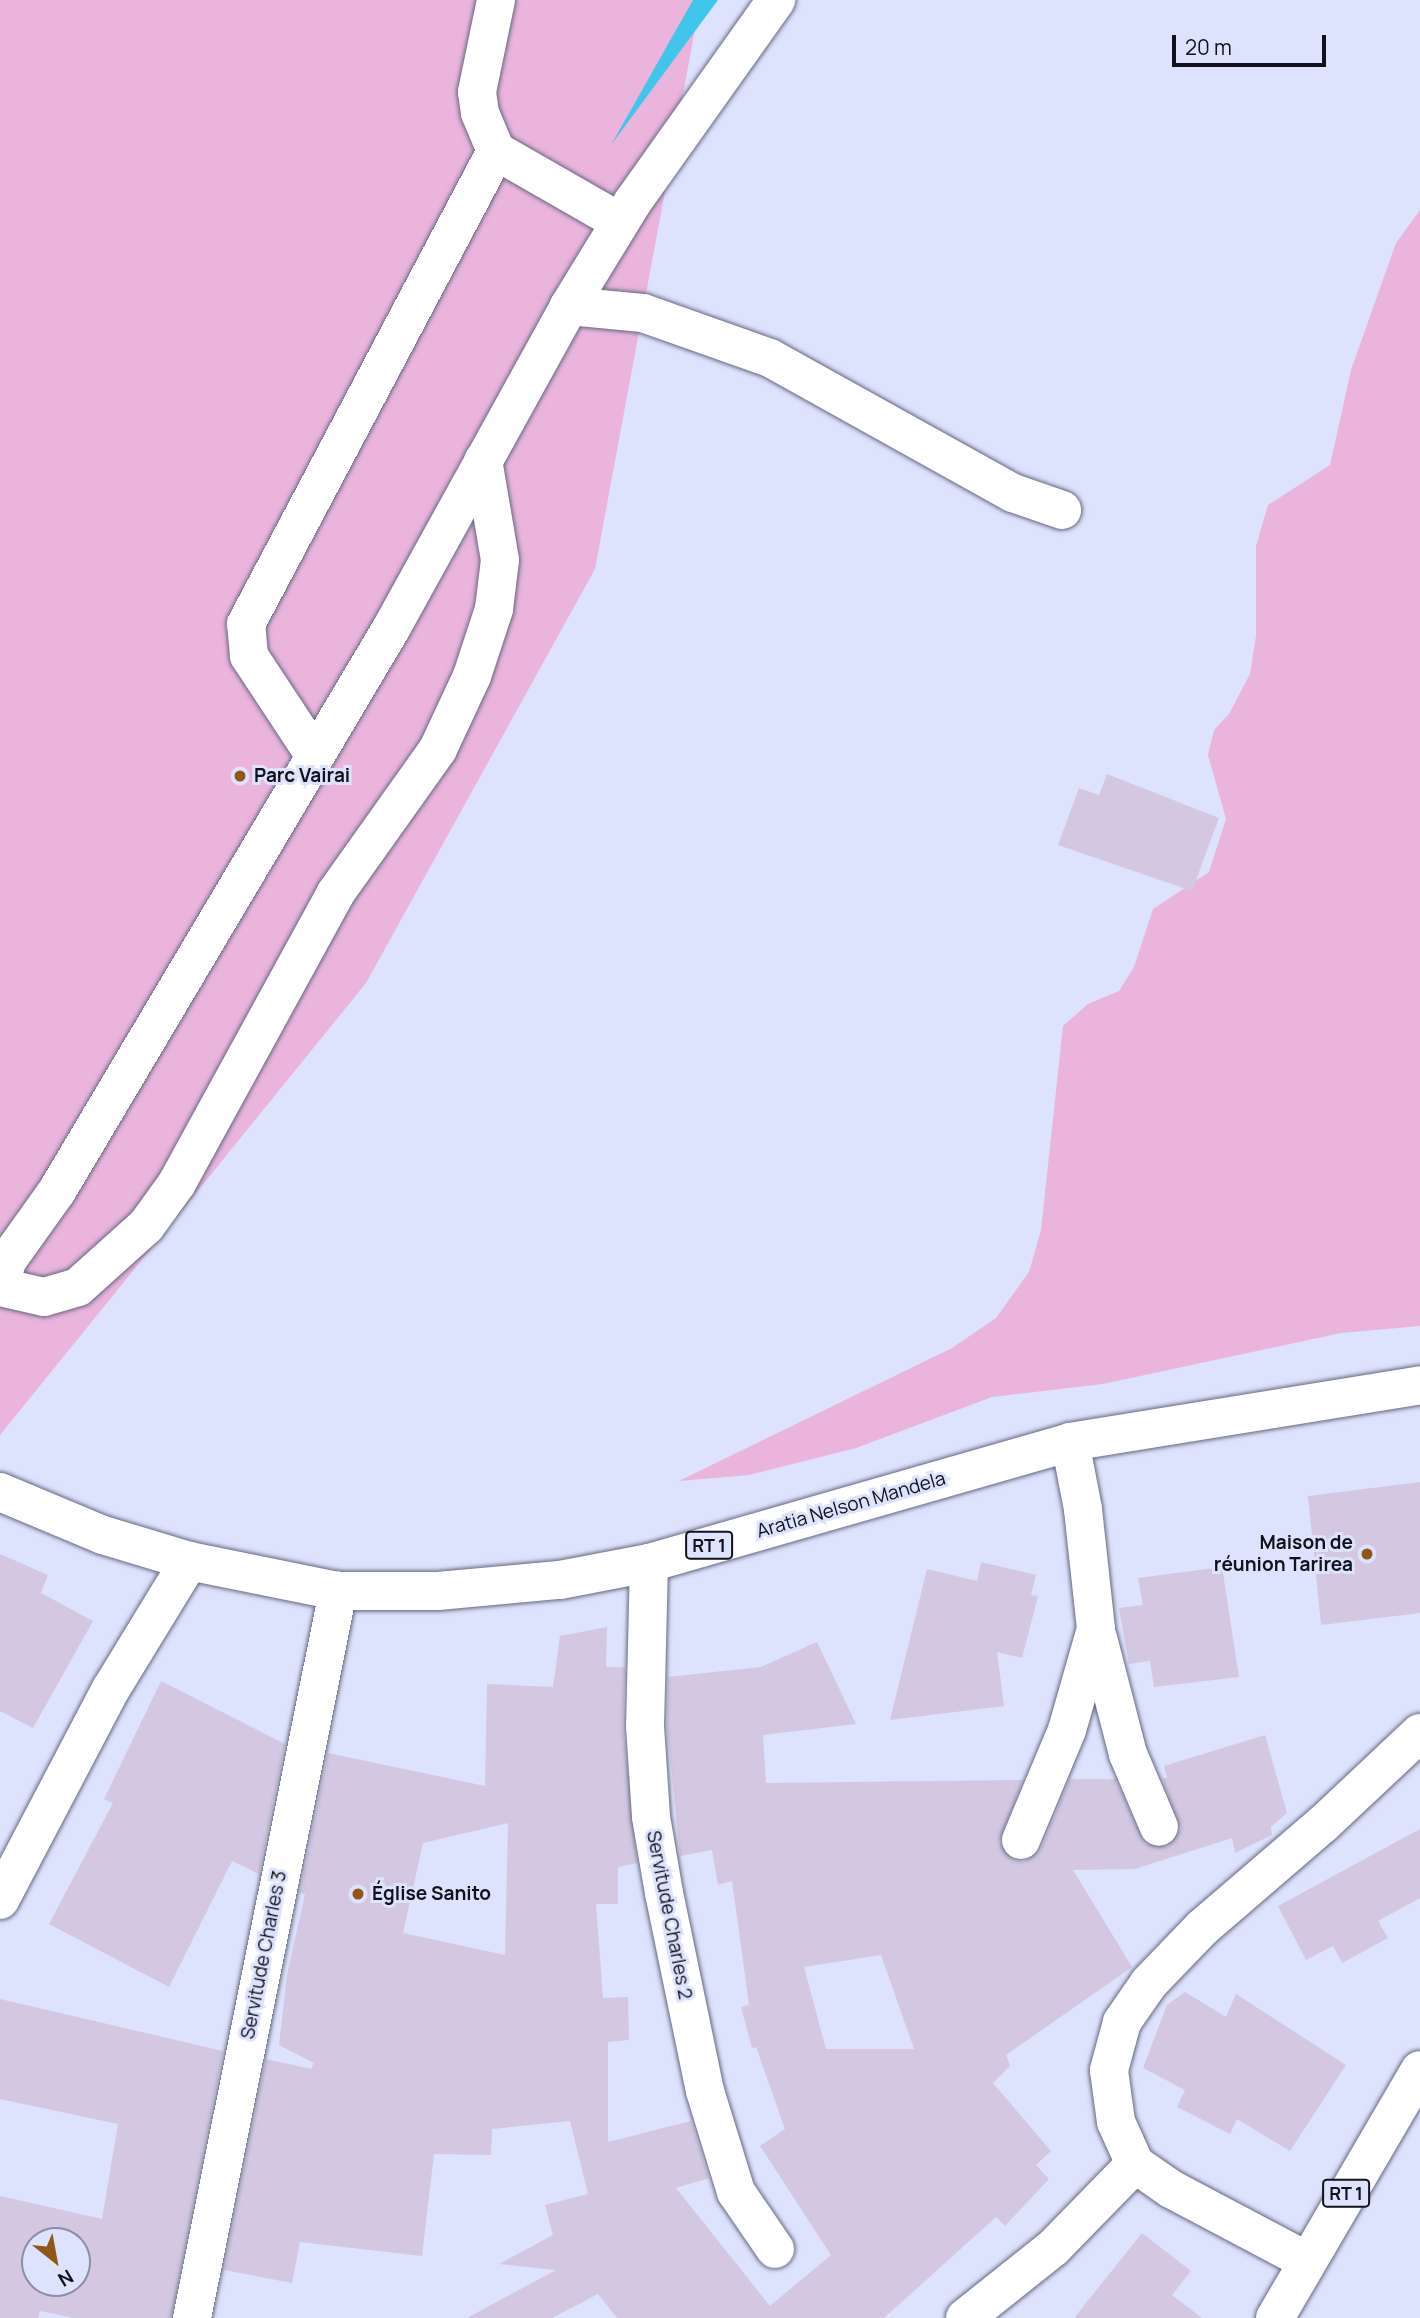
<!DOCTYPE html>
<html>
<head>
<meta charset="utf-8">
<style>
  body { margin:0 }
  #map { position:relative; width:1420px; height:2318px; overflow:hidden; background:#dde2fd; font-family:Manrope,sans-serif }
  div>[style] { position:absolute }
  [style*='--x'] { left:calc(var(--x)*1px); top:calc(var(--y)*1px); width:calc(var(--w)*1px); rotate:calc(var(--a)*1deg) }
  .green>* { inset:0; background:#eab4dd }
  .water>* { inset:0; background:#41c6eb }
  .building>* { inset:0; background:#d4c7e1 }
  .roads { filter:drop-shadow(0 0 2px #656880) drop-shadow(0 0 2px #656880) }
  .minor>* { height:38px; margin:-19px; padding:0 19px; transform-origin:19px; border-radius:19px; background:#fff }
  .major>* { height:38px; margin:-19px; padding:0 19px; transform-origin:19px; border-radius:19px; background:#fff }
  .dots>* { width:19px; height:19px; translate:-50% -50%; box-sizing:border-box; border:4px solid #dde2fd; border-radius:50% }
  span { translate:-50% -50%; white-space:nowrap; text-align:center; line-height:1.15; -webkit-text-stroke:6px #dde2fd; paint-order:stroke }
  .shield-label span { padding:2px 5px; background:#dde2fd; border:2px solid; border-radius:5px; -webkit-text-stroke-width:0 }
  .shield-label { font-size:18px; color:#10111a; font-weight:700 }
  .poi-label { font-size:19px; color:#10111a; font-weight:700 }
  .left { translate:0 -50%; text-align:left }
  .right { translate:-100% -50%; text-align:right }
  .street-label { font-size:19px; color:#10111a }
  .north { position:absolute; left:21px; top:2227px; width:70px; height:70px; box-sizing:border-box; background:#dde2fd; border:2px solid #8b8ea2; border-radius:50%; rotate:149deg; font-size:19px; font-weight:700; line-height:28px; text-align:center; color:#10111a }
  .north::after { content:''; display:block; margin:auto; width:24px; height:32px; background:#925616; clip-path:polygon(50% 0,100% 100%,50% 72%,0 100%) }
  .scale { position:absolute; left:1172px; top:35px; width:154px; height:32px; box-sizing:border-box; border:4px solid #10111a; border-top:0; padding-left:9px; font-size:21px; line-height:24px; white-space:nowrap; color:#10111a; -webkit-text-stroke:5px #dde2fd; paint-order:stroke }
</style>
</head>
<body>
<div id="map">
  <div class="green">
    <i style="clip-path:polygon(0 0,693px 0,699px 8px,595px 569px,366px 983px,0 1435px)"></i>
    <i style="clip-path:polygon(1420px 210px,1420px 1326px,1341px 1333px,1103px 1384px,992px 1397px,856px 1448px,749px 1475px,679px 1481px,952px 1348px,996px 1318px,1029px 1272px,1041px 1230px,1063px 1026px,1088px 1004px,1119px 991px,1134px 967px,1153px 909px,1209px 872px,1226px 819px,1208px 755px,1214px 730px,1229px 714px,1250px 674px,1256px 636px,1256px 546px,1268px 505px,1330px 465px,1351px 370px,1396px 243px)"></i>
  </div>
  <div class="water">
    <i style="clip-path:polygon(693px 0,718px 0,611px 145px)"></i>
  </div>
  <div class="building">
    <i style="clip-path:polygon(1107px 774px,1219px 818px,1192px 891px,1058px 845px,1079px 788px,1099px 795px)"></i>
    <i style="clip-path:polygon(1420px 1482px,1420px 1613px,1321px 1625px,1308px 1496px)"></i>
    <i style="clip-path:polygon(0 1554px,48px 1575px,41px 1593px,93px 1621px,33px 1728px,0 1711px)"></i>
    <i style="clip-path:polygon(981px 1562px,1036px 1575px,1031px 1595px,1038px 1596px,1022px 1658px,997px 1652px,1004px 1706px,890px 1720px,927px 1569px,977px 1581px)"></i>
    <i style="clip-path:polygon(1222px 1567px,1239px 1677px,1154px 1687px,1150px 1661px,1129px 1664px,1119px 1608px,1143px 1605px,1138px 1578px)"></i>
    <i style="clip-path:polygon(evenodd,607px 1627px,606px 1667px,625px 1667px,623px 1727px,637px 1863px,618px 1867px,618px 1904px,596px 1904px,603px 1998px,628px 1997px,629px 2040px,608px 2042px,608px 2142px,691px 2121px,709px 2178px,676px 2188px,770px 2306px,831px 2255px,760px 2146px,785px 2129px,756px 2047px,752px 2048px,741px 2007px,749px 2005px,732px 1881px,718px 1885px,712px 1850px,680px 1856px,667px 1726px,668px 1677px,761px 1667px,817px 1642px,856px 1724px,763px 1735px,766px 1783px,1023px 1780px,999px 1842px,1013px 1860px,1024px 1862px,1041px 1849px,1070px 1779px,1115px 1779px,1145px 1844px,1168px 1847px,1181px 1829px,1162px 1778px,1167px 1778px,1164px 1766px,1265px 1735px,1287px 1813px,1271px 1827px,1272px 1835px,1235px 1853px,1232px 1838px,1135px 1869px,1073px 1870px,1132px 1967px,1006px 2055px,1010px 2066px,993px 2083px,1051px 2151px,1036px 2165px,1049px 2179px,1005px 2226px,996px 2217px,884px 2318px,617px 2318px,598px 2294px,552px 2318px,467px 2318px,556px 2270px,499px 2264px,553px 2235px,545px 2205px,588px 2194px,570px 2121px,492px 2129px,491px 2155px,434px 2154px,422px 2256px,300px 2242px,292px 2283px,224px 2270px,266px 2059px,311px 2069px,314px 2063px,279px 2045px,287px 1975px,305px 1894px,300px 1893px,328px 1753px,485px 1786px,487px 1684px,553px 1687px,560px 1636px,607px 1627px,508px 1823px,505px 1955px,403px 1933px,423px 1843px,508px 1823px,607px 1627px,881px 1955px,914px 2049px,826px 2049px,804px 1967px,881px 1955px)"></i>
    <i style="clip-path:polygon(161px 1681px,285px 1744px,259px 1874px,232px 1861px,169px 1987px,49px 1924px,113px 1803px,104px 1799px)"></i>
    <i style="clip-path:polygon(1420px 1829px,1420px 1898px,1378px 1921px,1388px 1938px,1342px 1963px,1333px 1946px,1306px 1960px,1278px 1906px)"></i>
    <i style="clip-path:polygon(1185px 1992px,1226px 2017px,1236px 1994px,1346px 2065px,1290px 2151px,1237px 2119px,1230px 2134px,1177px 2107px,1185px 2090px,1143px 2068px,1167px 2005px)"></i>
    <i style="clip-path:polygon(evenodd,0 1999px,223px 2051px,171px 2318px,74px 2318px,40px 2311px,38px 2318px,0 2318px,0 2196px,102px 2219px,118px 2124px,0 2099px,0 1999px,35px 2241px,77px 2241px,77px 2283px,35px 2283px,35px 2241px)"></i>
    <i style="clip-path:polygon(1142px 2233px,1191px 2271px,1172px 2295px,1202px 2318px,1074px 2318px)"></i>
  </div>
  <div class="roads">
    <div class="minor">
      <i style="--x:496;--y:0;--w:94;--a:101.7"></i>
      <i style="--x:477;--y:92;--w:21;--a:82"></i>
      <i style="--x:480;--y:113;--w:41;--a:67.2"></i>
      <i style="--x:496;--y:151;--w:143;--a:29.8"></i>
      <i style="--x:569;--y:306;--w:74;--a:5.4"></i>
      <i style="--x:643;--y:313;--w:135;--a:19.5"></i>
      <i style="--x:770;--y:358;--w:278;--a:29.1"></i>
      <i style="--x:1013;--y:493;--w:52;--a:19.1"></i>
      <i style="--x:315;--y:756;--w:120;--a:-123.4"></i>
      <i style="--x:249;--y:656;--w:32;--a:-95"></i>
      <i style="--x:246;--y:624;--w:535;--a:-62.14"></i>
      <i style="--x:0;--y:1287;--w:27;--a:-75"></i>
      <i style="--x:7;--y:1261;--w:86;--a:-54.5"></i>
      <i style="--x:57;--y:1191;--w:656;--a:-59.29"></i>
      <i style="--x:392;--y:627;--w:367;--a:-61.1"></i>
      <i style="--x:569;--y:306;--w:121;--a:-58.5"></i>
      <i style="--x:632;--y:203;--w:249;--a:-54.6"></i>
      <i style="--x:0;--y:1287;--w:45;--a:12.8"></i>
      <i style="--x:44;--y:1297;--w:35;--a:-16"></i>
      <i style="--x:78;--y:1287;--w:91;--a:-41.9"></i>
      <i style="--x:146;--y:1226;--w:53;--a:-54.2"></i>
      <i style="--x:177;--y:1183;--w:329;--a:-61.3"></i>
      <i style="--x:335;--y:894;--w:178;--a:-54.6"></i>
      <i style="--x:438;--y:749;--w:81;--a:-65"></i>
      <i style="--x:472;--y:676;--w:71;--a:-71.8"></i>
      <i style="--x:494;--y:609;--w:49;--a:-83"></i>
      <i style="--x:500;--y:560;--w:101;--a:-99.6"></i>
      <i style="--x:649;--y:1563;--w:163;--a:91.4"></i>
      <i style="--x:645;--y:1726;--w:91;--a:86.2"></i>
      <i style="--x:651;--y:1817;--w:77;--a:80.3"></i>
      <i style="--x:664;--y:1893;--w:202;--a:78.3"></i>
      <i style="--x:705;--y:2091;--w:106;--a:72.9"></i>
      <i style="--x:736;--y:2192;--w:69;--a:55.6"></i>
      <i style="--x:1098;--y:1638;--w:120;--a:75.5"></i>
      <i style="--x:1128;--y:1754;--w:79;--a:67"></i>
      <i style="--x:1021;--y:1840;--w:119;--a:-67.3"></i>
      <i style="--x:1067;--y:1730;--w:105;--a:-74"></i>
      <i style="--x:1096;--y:1629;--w:121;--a:-96.2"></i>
      <i style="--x:1083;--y:1509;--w:68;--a:-101"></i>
      <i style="--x:0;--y:1900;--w:238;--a:-62.3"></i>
      <i style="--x:111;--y:1689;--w:150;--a:-58.6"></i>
      <i style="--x:1135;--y:2164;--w:44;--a:34.8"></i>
      <i style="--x:1171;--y:2189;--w:154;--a:27.9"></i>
      <i style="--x:192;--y:2318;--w:742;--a:-78.64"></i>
      <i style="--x:965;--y:2318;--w:112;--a:-38.5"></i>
      <i style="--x:1053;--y:2248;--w:117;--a:-45.7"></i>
      <i style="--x:1135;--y:2164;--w:46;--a:-114.3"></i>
      <i style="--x:1116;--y:2122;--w:52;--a:-97.7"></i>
      <i style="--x:1109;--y:2070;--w:50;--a:-74.8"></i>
      <i style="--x:1122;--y:2022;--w:47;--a:-55.3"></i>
      <i style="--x:1149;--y:1983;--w:76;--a:-46.1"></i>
      <i style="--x:1202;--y:1928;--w:160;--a:-40.7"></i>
      <i style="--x:1323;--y:1824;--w:133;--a:-43.2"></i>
    </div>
    <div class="major">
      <i style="--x:0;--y:1492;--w:112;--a:22.7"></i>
      <i style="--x:103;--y:1535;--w:90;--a:16.8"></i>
      <i style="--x:189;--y:1561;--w:152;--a:11.4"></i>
      <i style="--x:338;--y:1591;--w:100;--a:0"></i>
      <i style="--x:438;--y:1591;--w:122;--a:-5.2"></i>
      <i style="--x:560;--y:1580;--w:91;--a:-10.8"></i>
      <i style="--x:649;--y:1563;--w:438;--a:-16"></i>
      <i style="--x:1070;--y:1442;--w:355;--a:-9.2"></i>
      <i style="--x:1275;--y:2318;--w:287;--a:-59.7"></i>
    </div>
  </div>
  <div class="dots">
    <i style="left:240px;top:776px;background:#925616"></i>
    <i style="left:1367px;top:1554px;background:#925616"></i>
    <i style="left:358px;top:1894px;background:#925616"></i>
  </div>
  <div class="shield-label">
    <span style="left:709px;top:1545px">RT 1</span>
    <span style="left:1346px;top:2193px">RT 1</span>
  </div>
  <div class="poi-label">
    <span class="left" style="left:254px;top:776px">Parc Vairai</span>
    <span class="right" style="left:1353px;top:1554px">Maison de<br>réunion Tarirea</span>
    <span class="left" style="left:372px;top:1894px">Église Sanito</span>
  </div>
  <div class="street-label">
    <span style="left:851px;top:1505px;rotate:-16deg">Aratia Nelson Mandela</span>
    <span style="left:669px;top:1915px;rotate:79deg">Servitude Charles 2</span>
    <span style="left:264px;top:1955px;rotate:-79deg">Servitude Charles 3</span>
  </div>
  <div class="north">N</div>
  <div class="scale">20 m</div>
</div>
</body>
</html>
